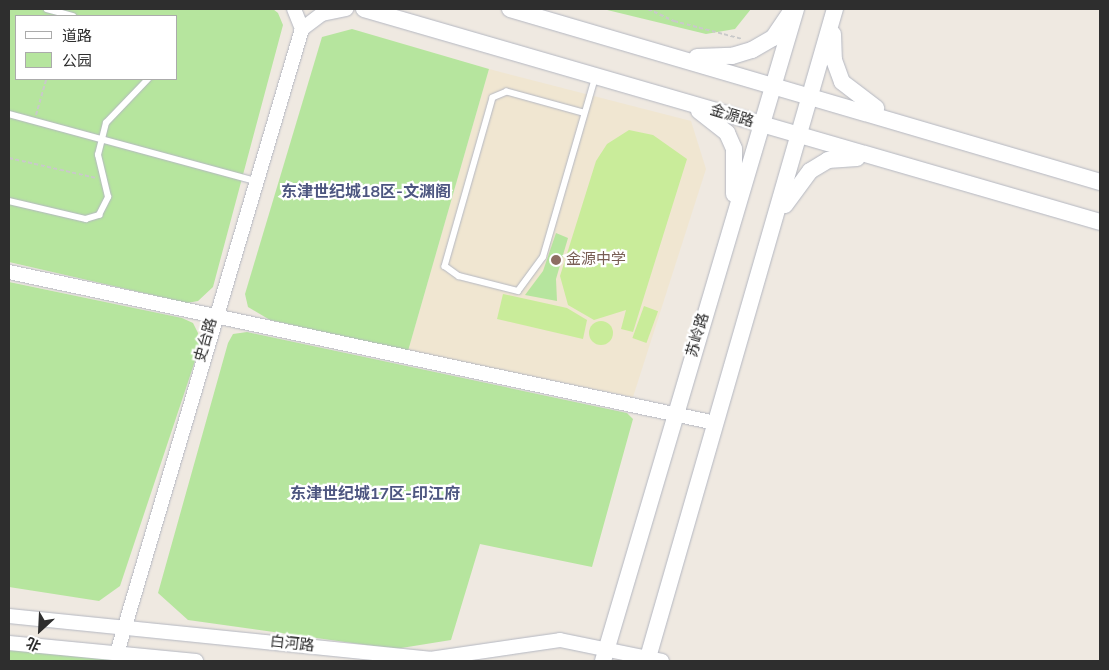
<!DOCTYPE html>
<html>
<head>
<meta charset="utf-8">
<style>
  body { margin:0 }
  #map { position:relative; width:1109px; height:670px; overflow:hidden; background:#efe9e1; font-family:"Nunito Sans","Noto Sans SC",sans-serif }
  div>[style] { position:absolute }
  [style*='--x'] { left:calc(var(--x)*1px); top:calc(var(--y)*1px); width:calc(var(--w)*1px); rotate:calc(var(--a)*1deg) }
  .education>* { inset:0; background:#f0e6d1 }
  .green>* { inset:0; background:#b6e59e }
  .pitch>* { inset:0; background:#c9ec9a; transform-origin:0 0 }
  .round { border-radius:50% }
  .path>* { height:2px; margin-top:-1px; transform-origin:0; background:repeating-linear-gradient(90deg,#c9c9c9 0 4px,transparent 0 6.5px) }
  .roads { filter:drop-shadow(0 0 1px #b4b7c1) drop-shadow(0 0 1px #b4b7c1) }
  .service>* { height:5.5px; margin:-2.75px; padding:0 2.75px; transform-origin:2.75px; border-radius:2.75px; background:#fff }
  .tertiary>* { height:14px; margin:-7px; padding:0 7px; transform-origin:7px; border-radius:7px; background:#fff }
  .secondary>* { height:16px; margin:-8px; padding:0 8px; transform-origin:8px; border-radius:8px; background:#fff }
  .dots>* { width:14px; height:14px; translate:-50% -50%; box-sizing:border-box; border:2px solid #fff; border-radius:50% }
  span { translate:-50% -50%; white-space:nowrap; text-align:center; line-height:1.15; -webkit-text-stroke:4.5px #fff; paint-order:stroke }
  .street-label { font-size:15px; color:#2e2e2e }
  .education-label { font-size:15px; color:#785e54 }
  .left { translate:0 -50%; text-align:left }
  .neighbourhood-label { font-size:16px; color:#4d5680; font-weight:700 }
  .frame { position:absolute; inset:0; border:10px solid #2e2e2e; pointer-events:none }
  .legend { position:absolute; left:15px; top:15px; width:162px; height:65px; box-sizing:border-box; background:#fff; border:1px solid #ababab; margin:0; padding:6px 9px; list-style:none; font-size:15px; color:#2e2e2e }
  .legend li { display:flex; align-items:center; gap:10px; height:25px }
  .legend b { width:25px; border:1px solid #ababab }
  .north { position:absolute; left:15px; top:605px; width:50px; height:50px; -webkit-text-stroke:4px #fff; paint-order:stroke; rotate:205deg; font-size:14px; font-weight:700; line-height:20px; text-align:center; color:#2e2e2e }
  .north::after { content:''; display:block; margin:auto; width:18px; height:22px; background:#2e2e2e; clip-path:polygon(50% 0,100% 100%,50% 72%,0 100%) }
</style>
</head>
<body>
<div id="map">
  <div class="education">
    <i style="clip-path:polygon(489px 69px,691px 121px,706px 169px,633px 397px,408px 351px)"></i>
  </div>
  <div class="green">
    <i style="clip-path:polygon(evenodd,9px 9px,273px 9px,278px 13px,283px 25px,213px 287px,198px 301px,187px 303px,9px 262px,9px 9px,16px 16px,176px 16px,176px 79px,16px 79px,16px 16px)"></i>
    <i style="clip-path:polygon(603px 9px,751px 9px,735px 29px,706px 34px)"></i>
    <i style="clip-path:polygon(352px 29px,489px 69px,408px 351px,270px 320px,248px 307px,245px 294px,322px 37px)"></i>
    <i style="clip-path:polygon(556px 233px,568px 238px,556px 279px,557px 301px,525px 295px,543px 271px)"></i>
    <i style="clip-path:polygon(9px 282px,182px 318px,193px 323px,198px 333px,200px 346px,120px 586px,99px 601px,9px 587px)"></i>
    <i style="clip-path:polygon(247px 332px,627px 413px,633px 419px,592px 567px,480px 544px,451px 640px,395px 649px,188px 620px,158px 593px,228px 343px,233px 334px)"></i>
    <i style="clip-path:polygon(9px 644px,196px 661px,9px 661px)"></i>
  </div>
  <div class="pitch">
    <i style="clip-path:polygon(629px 130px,653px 135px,687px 159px,633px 332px,621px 329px,626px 310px,594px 320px,568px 305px,560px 276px,596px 161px,607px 144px)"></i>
    <i style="clip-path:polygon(503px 294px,567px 308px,587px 320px,583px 339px,497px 319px)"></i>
    <i style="left:644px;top:306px;width:15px;height:34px;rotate:20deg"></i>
    <i class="round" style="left:589px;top:321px;width:24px;height:24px"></i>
  </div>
  <div class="path">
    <i style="--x:648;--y:9;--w:29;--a:25"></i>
    <i style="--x:674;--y:21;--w:70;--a:14.8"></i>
    <i style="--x:36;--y:115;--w:37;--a:-74"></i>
    <i style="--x:9;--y:158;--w:89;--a:12.9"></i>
  </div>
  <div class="roads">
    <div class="service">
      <i style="--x:47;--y:9;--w:27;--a:15"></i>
      <i style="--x:583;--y:113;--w:79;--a:-164.6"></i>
      <i style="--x:507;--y:92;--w:15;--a:157"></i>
      <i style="--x:493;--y:98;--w:175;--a:105.9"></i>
      <i style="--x:445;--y:266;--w:17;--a:36"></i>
      <i style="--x:459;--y:276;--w:61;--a:14.3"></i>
      <i style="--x:518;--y:291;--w:42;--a:-53.7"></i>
      <i style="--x:543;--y:257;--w:186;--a:-73.8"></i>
      <i style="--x:9;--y:114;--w:255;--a:15.2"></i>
      <i style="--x:9;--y:201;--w:79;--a:13.2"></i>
      <i style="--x:86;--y:219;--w:14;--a:-17"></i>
      <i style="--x:99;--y:215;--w:20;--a:-63"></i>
      <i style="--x:108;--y:197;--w:43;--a:-103.4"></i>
      <i style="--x:98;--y:155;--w:33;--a:-76"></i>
      <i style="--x:106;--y:123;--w:61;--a:-46.3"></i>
    </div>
    <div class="tertiary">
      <i style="--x:294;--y:9;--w:22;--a:68"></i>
      <i style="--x:302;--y:29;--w:25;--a:-37"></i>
      <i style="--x:322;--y:14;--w:25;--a:-12"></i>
      <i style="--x:9;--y:272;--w:723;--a:12.06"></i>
      <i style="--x:9;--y:616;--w:423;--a:5.8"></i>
      <i style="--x:430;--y:659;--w:131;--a:-8.3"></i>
      <i style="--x:560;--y:640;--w:104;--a:11.6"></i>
      <i style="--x:9;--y:643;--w:188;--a:5.5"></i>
      <i style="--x:117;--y:653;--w:651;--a:-73.49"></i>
    </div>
    <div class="secondary">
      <i style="--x:364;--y:9;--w:766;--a:16.14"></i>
      <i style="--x:510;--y:9;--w:615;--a:16.34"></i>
      <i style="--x:833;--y:34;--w:26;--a:88"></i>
      <i style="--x:834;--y:60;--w:23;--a:70"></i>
      <i style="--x:842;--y:82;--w:43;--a:37.4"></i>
      <i style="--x:697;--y:57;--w:35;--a:-2"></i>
      <i style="--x:732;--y:56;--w:21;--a:-17"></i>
      <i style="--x:752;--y:50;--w:24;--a:-30"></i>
      <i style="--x:773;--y:38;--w:30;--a:-56"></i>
      <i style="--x:699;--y:111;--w:36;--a:38"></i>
      <i style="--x:727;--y:133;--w:17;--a:66"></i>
      <i style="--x:734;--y:149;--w:45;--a:90"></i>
      <i style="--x:785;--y:205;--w:42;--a:-53.7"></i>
      <i style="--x:810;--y:171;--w:21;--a:-31"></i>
      <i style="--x:828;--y:160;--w:29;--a:-4"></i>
      <i style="--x:603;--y:661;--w:680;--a:-73.51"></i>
      <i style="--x:647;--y:661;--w:679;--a:-73.92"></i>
    </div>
  </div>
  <div class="dots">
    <i style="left:556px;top:260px;background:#8d6e63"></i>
  </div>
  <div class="street-label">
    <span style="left:732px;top:116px;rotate:17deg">金源路</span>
    <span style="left:698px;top:335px;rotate:-74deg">苏岭路</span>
    <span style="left:206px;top:340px;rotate:-74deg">史台路</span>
    <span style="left:292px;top:644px;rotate:6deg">白河路</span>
  </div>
  <div class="education-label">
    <span class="left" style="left:566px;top:260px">金源中学</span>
  </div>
  <div class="neighbourhood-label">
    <span style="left:366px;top:192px">东津世纪城18区-文渊阁</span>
    <span style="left:375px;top:494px">东津世纪城17区-印江府</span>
  </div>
  <div class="frame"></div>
  <ul class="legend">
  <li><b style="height:6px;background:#fff"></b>道路</li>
  <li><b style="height:14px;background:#b6e59e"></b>公园</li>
  </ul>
  <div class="north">北</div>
</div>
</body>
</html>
